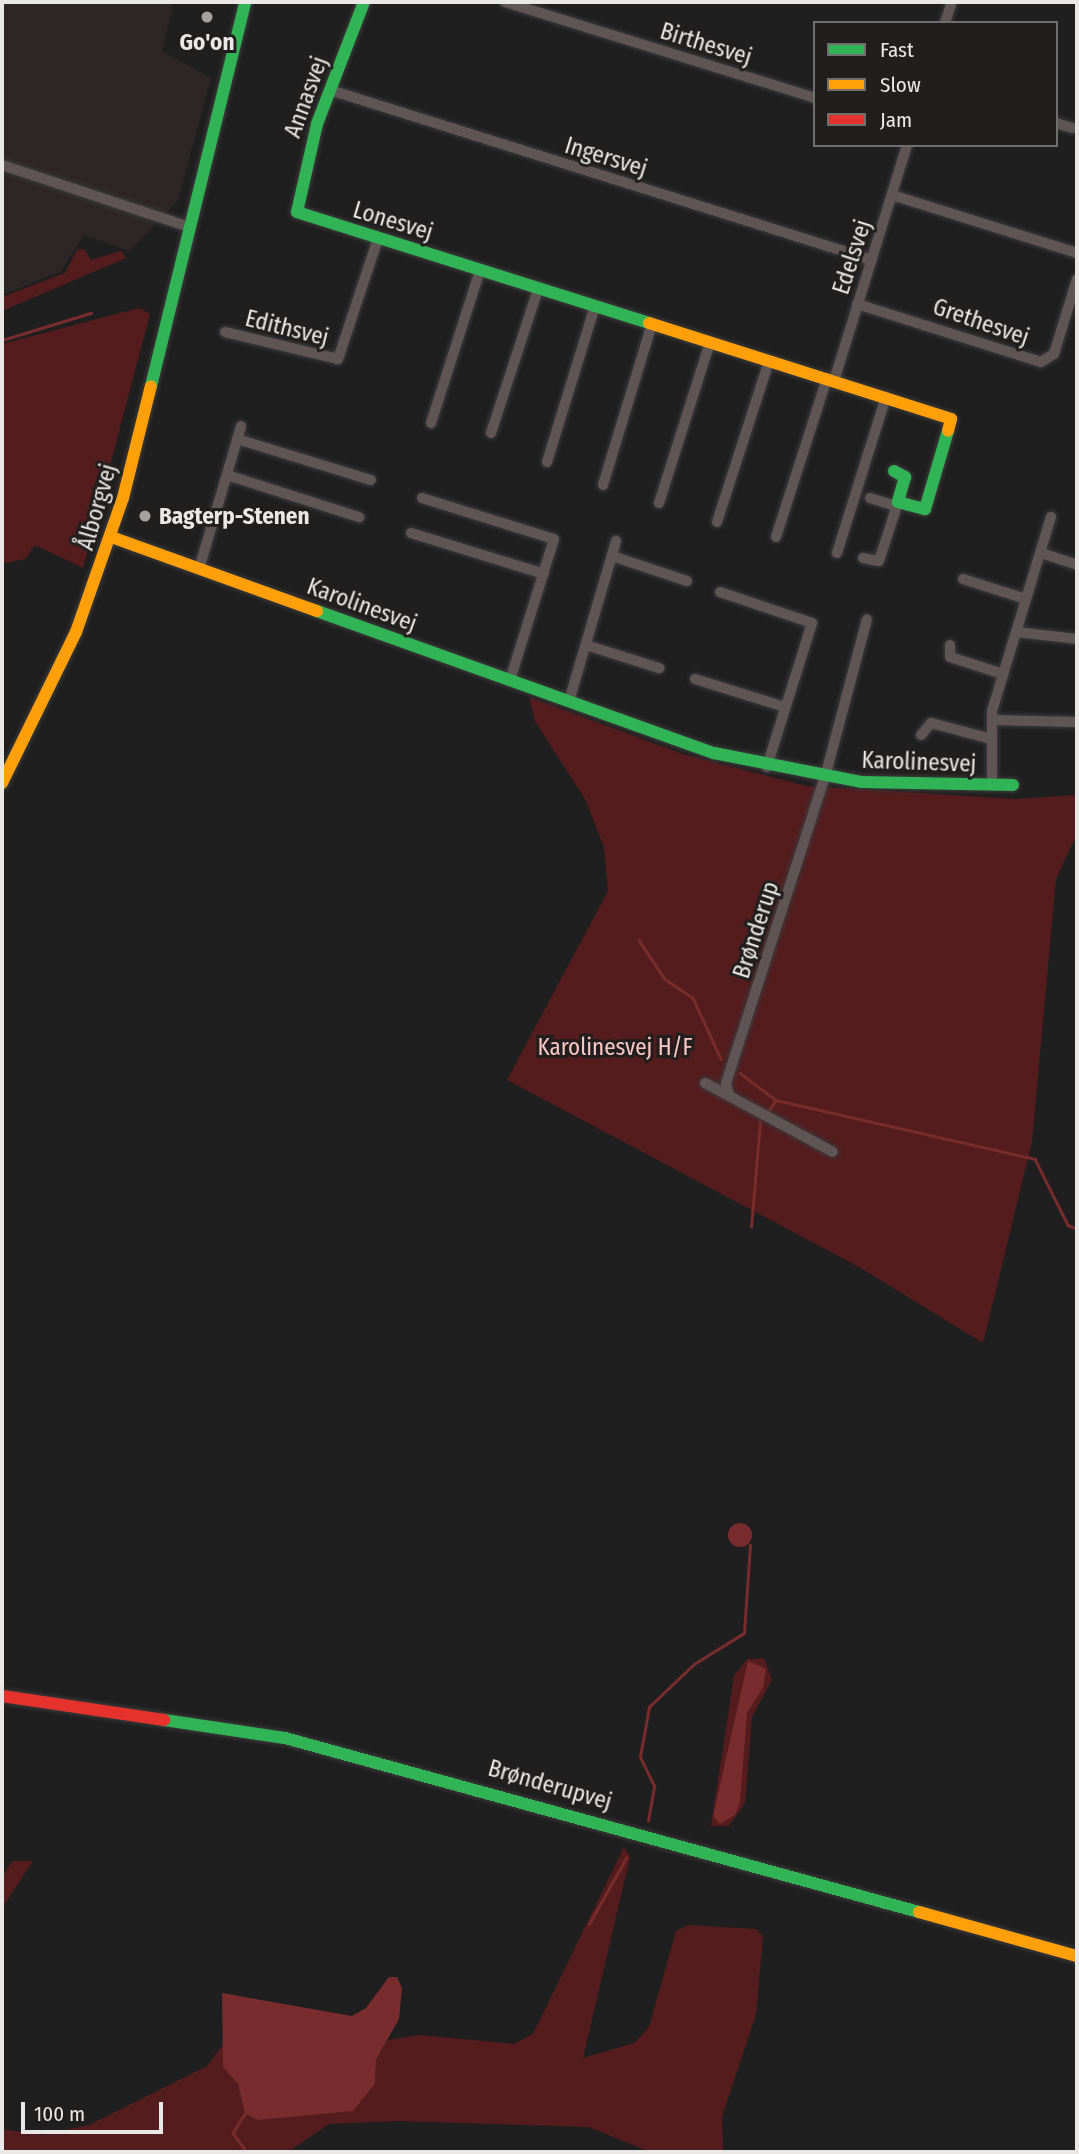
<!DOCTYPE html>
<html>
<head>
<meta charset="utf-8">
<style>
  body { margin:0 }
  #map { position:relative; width:1079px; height:2154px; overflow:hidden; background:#201f1f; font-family:"Fira Sans Condensed",sans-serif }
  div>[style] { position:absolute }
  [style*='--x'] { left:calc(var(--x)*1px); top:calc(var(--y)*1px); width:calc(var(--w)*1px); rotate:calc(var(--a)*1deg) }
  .built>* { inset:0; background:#2e2626 }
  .green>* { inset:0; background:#551c1e }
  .water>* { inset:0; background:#782c2d }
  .round { border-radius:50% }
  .stream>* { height:2.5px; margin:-1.25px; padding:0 1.25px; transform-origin:1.25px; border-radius:1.25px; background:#782c2d }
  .roads { filter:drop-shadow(0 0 2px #3c3b3b) drop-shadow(0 0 2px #3c3b3b) }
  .street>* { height:10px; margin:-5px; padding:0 5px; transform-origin:5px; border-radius:5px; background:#5f5555 }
  .fast>* { height:12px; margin:-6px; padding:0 6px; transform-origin:6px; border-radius:6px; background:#30b455 }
  .slow>* { height:12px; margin:-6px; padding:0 6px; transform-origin:6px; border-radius:6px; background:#ff9f0a }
  .jam>* { height:12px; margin:-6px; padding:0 6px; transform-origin:6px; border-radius:6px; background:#e5322d }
  .dots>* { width:19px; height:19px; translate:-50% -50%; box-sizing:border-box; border:4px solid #211e1e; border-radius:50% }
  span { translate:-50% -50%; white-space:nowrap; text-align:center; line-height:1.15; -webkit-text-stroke:6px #211e1e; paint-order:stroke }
  .poi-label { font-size:23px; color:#eae8e7; font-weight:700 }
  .left { translate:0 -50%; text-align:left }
  .street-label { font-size:23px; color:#eae8e7 }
  .park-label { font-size:23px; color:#fac7c4 }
  .frame { position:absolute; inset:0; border:4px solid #eae8e7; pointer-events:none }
  .legend { position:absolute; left:813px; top:21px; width:245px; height:126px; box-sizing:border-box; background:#211e1e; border:2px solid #716f6e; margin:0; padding:9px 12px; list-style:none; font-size:21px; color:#eae8e7 }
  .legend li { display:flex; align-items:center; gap:14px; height:35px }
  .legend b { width:35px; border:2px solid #716f6e }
  .scale { position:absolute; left:21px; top:2102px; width:142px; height:32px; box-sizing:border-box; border:4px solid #eae8e7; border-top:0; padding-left:9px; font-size:21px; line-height:24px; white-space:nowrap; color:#eae8e7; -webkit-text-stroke:5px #211e1e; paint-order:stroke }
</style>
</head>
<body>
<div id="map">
  <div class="built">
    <i style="clip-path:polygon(2px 2px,174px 2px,162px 51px,211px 78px,178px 200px,130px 251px,84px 235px,60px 272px,2px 295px)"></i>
  </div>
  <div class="green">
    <i style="clip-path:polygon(84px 249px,91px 260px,121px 251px,126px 258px,2px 311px,2px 297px,65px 273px,77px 250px)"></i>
    <i style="clip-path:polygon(139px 308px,150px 314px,83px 568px,35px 545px,25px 559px,2px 564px,2px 344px)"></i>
    <i style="clip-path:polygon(529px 697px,683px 754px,807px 786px,1016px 799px,1077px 795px,1077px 834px,1056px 879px,1032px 1142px,983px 1343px,859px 1267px,507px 1080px,608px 891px,604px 847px,585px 799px,535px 721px)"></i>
    <i style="clip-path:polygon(764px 1658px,772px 1680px,752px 1717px,745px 1803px,729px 1826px,711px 1826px,734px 1676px,747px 1659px)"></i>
    <i style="clip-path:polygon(624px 1847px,630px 1857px,583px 2058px,634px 2043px,649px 2027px,676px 1931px,688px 1925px,756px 1929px,763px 1936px,756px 2015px,722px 2117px,723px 2152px,650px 2152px,589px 2127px,399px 2121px,329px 2124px,288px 2152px,2px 2152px,2px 2129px,42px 2135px,89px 2125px,207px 2066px,224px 2043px,223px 2067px,238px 2084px,245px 2113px,353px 2111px,375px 2084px,376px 2060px,388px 2040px,419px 2035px,514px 2044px,533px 2034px)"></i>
    <i style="clip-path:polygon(12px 1861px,33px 1861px,2px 1908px,2px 1877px)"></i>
  </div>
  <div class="water">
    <i class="round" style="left:728px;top:1523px;width:24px;height:24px"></i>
    <i style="clip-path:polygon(748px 1661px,766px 1669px,763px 1688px,747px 1713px,740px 1802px,735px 1815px,720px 1824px,713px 1816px)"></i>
    <i style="clip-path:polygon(389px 1977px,397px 1977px,402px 1988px,399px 2019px,376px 2060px,375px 2084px,353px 2111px,258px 2120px,245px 2114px,238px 2084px,223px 2067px,222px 1993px,352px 2016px,366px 2008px)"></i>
  </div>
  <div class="stream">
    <i style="--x:2;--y:340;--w:93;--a:-16.9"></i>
    <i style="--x:639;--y:940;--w:47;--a:56.3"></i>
    <i style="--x:665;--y:979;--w:34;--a:34"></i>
    <i style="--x:693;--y:998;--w:67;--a:65.3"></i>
    <i style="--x:740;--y:1073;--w:45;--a:36.9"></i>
    <i style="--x:776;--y:1100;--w:266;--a:12.8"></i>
    <i style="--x:1035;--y:1159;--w:74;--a:63.4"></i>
    <i style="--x:1068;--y:1225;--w:10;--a:24"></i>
    <i style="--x:769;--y:1110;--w:11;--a:-56"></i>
    <i style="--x:751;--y:1227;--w:105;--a:-85.1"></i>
    <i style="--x:648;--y:1821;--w:36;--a:-80"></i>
    <i style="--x:654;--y:1786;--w:32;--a:-116"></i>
    <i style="--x:640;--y:1757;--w:51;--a:-79.8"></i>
    <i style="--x:649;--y:1707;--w:62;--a:-43.7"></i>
    <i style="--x:694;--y:1664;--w:59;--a:-31.8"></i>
    <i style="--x:744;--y:1633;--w:88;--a:-86.1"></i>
    <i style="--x:589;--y:1924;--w:76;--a:-60.7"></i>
    <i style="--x:245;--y:2114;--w:22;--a:122"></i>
    <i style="--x:233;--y:2133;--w:24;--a:54"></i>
  </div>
  <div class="roads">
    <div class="street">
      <i style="--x:505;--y:2;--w:325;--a:17.2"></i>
      <i style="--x:945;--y:23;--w:22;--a:-72"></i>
      <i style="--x:330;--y:90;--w:568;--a:17.41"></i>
      <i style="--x:1056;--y:123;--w:17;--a:17"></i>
      <i style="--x:2;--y:165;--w:197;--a:18.3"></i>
      <i style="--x:892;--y:195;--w:194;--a:17.4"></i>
      <i style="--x:857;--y:304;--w:193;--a:17.5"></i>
      <i style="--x:1041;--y:362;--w:15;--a:-32"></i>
      <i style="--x:1054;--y:354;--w:78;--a:-73"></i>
      <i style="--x:225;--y:332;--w:116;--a:13.4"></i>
      <i style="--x:338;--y:359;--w:126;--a:-71.6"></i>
      <i style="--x:834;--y:381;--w:247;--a:-72.8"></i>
      <i style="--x:431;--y:423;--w:161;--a:-72.2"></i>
      <i style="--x:491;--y:433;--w:151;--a:-71.9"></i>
      <i style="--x:237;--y:439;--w:140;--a:17"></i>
      <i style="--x:547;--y:462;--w:163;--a:-72.9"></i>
      <i style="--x:227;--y:475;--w:139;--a:17.7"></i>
      <i style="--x:603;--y:485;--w:168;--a:-73.1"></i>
      <i style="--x:422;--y:498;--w:138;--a:17.3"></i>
      <i style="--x:554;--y:539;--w:148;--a:107.3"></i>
      <i style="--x:870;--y:498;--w:28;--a:17"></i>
      <i style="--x:659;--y:503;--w:169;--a:-72.4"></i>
      <i style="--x:717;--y:522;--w:169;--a:-72.1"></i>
      <i style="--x:411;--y:533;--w:139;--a:17.1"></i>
      <i style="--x:776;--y:537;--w:167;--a:-72.2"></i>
      <i style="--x:837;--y:553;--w:164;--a:-72.6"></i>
      <i style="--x:1041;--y:553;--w:38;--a:18"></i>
      <i style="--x:612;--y:556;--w:79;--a:18.4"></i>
      <i style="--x:863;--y:558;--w:16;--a:11"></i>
      <i style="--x:879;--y:561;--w:62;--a:-72.1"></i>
      <i style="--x:199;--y:569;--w:149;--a:-73.6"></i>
      <i style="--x:963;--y:579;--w:66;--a:17.6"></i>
      <i style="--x:720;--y:592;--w:97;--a:18.6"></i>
      <i style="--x:812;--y:623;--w:151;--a:107.4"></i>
      <i style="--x:1016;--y:632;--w:61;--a:6.5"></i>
      <i style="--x:586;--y:645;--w:77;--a:17.5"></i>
      <i style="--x:950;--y:645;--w:12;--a:90"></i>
      <i style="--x:950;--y:657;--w:56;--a:17.8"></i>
      <i style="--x:695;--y:679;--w:94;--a:17.3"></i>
      <i style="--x:569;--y:701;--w:167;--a:-73.6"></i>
      <i style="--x:992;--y:720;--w:85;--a:1.3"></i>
      <i style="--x:921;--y:735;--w:16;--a:-50"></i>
      <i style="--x:931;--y:723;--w:62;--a:14.9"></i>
      <i style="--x:992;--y:785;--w:74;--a:-90"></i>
      <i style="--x:992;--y:711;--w:203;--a:-73.1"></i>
      <i style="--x:705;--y:1083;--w:145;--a:28.3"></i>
      <i style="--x:729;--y:1095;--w:12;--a:-104"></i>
      <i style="--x:726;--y:1083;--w:322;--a:-72.1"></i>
      <i style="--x:825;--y:777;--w:163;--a:-75.1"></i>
    </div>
    <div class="fast">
      <i style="--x:364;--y:2;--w:131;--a:111.1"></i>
      <i style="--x:317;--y:124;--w:90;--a:102.8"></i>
      <i style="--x:297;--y:212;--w:369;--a:17.5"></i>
      <i style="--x:151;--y:386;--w:395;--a:-76.2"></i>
      <i style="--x:894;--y:471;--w:13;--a:29"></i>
      <i style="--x:905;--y:477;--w:26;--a:106"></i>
      <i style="--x:898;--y:502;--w:28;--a:15"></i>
      <i style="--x:925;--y:509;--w:81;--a:-73.6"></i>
      <i style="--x:317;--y:611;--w:422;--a:19.7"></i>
      <i style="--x:714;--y:753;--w:151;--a:11.1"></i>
      <i style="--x:862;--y:782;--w:151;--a:1.1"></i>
      <i style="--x:164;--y:1720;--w:122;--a:8.5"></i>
      <i style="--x:285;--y:1738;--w:657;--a:15.35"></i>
    </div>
    <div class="slow">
      <i style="--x:649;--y:323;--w:317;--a:17.6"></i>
      <i style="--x:951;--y:419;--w:12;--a:104"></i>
      <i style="--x:111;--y:537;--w:219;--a:19.8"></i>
      <i style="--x:2;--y:783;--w:168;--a:-63.9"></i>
      <i style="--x:76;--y:632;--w:142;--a:-70.7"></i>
      <i style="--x:123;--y:498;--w:115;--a:-76"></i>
      <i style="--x:919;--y:1912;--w:164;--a:15.6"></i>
    </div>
    <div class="jam">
      <i style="--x:2;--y:1696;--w:164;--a:8.4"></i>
    </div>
  </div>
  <div class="dots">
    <i style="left:207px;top:17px;background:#a3a2a1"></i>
    <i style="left:145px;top:516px;background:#a3a2a1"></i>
  </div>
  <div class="poi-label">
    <span style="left:207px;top:42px">Go'on</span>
    <span class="left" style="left:159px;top:516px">Bagterp-Stenen</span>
  </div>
  <div class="street-label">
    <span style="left:706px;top:44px;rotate:17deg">Birthesvej</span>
    <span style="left:306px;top:97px;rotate:-70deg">Annasvej</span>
    <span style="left:606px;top:157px;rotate:17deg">Ingersvej</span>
    <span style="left:393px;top:221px;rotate:17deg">Lonesvej</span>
    <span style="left:852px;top:257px;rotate:-72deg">Edelsvej</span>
    <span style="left:981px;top:322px;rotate:19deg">Grethesvej</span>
    <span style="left:287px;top:328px;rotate:14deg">Edithsvej</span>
    <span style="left:97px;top:507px;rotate:-74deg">Ålborgvej</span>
    <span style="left:362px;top:605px;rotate:20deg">Karolinesvej</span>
    <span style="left:919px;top:762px;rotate:2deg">Karolinesvej</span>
    <span style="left:756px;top:930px;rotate:-72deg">Brønderup</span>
    <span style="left:550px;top:1785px;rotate:16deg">Brønderupvej</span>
  </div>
  <div class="park-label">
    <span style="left:615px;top:1047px">Karolinesvej H/F</span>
  </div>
  <div class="frame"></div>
  <ul class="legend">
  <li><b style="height:9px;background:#30b455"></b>Fast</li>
  <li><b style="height:9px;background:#ff9f0a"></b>Slow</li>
  <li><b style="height:9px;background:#e5322d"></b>Jam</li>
  </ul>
  <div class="scale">100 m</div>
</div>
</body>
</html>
